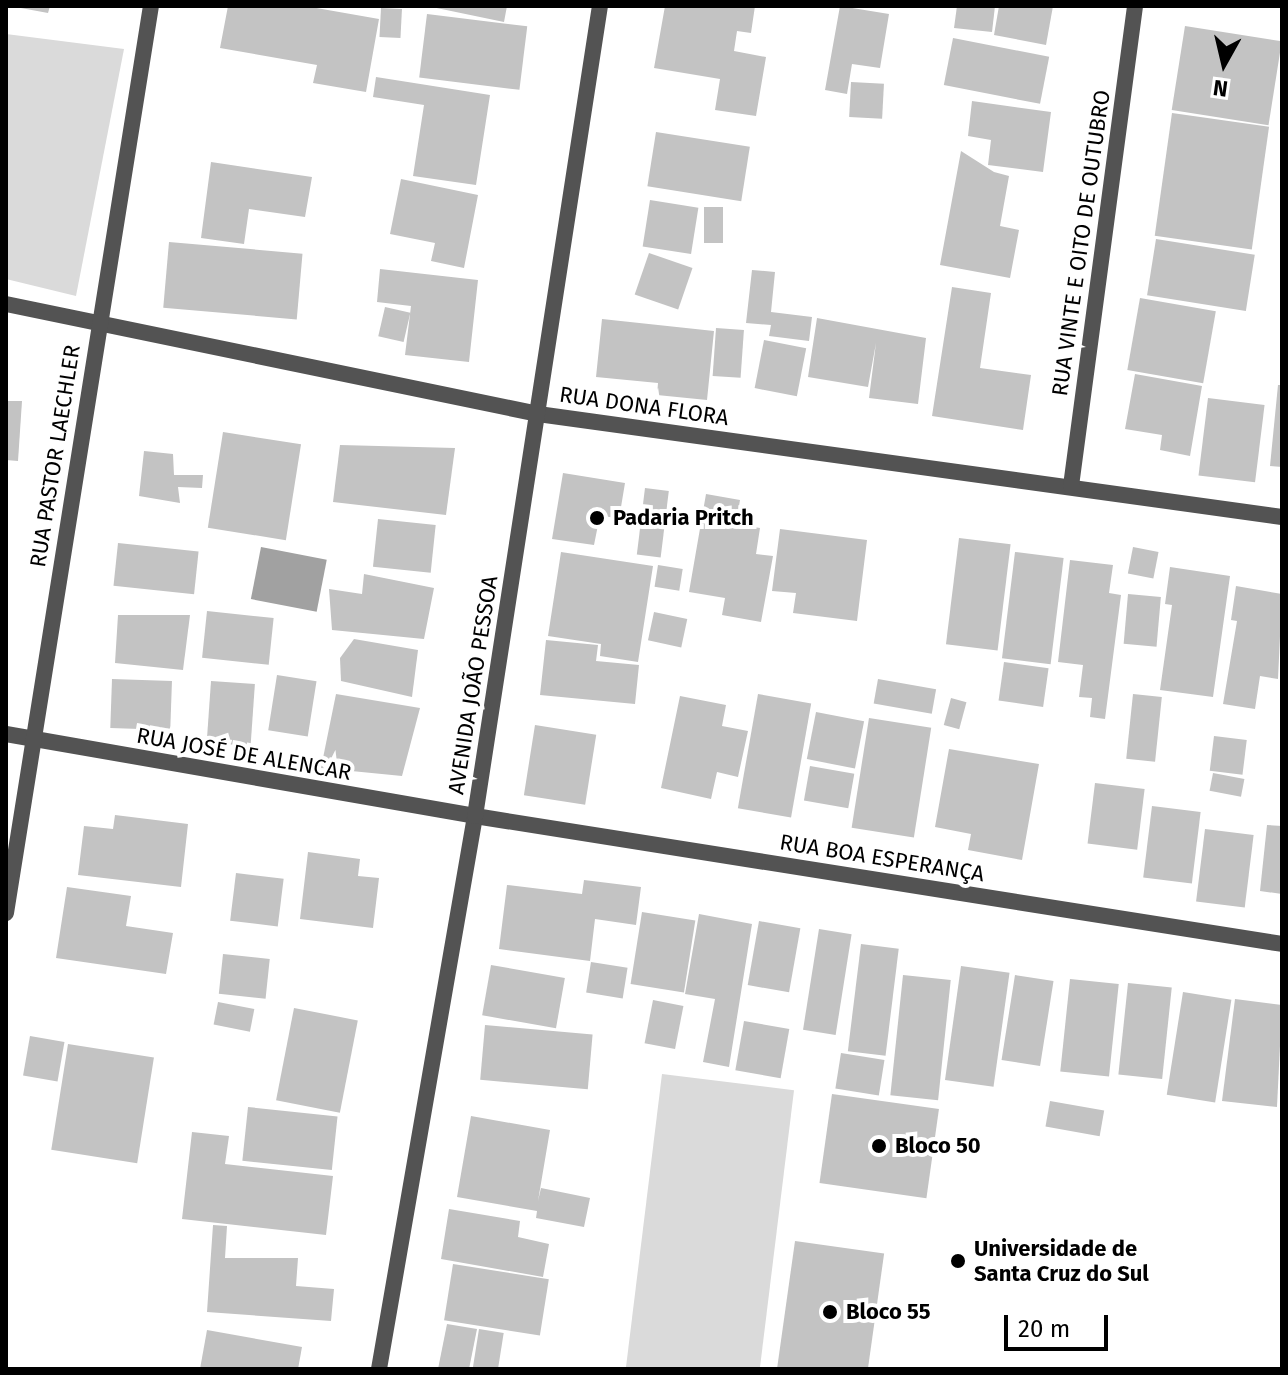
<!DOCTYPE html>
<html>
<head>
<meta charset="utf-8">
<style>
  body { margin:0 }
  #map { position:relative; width:1288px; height:1375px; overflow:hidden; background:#fff; font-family:"Fira Sans",sans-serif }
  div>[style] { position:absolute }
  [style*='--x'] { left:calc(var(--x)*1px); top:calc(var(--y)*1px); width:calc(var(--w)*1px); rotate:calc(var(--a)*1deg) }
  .green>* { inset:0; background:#dadada; transform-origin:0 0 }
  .water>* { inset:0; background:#a1a1a1; transform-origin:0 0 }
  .building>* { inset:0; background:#c3c3c3; transform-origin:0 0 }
  .minor>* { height:16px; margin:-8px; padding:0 8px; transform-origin:8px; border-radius:8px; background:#535353 }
  .tertiary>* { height:16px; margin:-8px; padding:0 8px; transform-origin:8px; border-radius:8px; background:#535353 }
  .dots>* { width:22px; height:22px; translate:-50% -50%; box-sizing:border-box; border:4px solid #fff; border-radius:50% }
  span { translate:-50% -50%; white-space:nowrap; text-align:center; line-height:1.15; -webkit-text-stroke:8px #fff; paint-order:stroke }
  .street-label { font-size:22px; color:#000 }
  .poi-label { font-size:22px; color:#000; font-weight:700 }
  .left { translate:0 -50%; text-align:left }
  .frame { position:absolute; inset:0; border:8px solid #000; pointer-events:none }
  .north { position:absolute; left:1184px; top:24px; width:80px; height:80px; -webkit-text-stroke:6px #fff; paint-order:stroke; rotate:188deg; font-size:22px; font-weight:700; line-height:32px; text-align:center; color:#000 }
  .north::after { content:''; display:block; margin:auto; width:28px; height:36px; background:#000; clip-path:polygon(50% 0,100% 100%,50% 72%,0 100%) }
  .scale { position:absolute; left:1004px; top:1315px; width:104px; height:36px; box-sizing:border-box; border:4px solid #000; border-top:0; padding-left:10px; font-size:24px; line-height:28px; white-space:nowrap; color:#000; -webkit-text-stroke:6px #fff; paint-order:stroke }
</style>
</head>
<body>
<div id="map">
  <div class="green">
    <i style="clip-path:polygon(6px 34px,124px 49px,76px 296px,6px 279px)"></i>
    <i style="left:662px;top:1074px;width:133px;height:298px;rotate:7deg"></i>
  </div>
  <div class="water">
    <i style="left:261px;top:547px;width:67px;height:53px;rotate:11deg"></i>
  </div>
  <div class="building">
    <i style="clip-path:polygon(10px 6px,50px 6px,48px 13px)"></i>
    <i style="clip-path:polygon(228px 6px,305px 6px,379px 19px,366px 92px,313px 83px,317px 65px,220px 48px)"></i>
    <i style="clip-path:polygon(427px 6px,507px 6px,504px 22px)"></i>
    <i style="clip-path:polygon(665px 6px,755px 6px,751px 33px,737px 31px,734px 51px,766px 57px,756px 116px,715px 110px,720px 79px,654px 68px)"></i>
    <i style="clip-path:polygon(840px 6px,889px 14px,880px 68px,852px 64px,847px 94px,825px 90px)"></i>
    <i style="clip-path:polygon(957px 6px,995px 6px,992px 32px,954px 28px)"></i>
    <i style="clip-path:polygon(999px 6px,1053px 6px,1046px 45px,994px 35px)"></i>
    <i style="left:381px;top:8px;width:21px;height:29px;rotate:3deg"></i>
    <i style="left:427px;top:14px;width:101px;height:64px;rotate:7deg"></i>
    <i style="left:1185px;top:26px;width:98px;height:85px;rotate:9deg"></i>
    <i style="left:953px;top:38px;width:98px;height:48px;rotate:11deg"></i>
    <i style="clip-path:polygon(376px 77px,490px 95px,476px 185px,413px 176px,424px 105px,373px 97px)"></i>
    <i style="left:851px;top:82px;width:33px;height:35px;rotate:3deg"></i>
    <i style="clip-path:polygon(972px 101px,1051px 112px,1043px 172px,988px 165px,991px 140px,968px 136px)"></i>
    <i style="left:1172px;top:113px;width:98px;height:124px;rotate:8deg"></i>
    <i style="left:656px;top:132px;width:95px;height:55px;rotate:9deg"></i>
    <i style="clip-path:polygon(961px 151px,994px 172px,1009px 176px,1000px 226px,1019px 230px,1010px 278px,940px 265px)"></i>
    <i style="clip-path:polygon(211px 162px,312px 177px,305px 217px,249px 209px,244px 244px,201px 238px)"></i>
    <i style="clip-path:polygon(401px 179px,478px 195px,464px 268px,431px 261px,435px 243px,390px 234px)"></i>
    <i style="left:650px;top:200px;width:49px;height:47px;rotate:9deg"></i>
    <i style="left:704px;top:207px;width:19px;height:36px"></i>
    <i style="left:1156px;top:239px;width:100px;height:57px;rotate:9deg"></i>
    <i style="left:169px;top:242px;width:134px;height:66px;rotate:5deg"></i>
    <i style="left:649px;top:253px;width:46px;height:44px;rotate:19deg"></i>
    <i style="clip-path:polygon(380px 269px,478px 280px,469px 362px,405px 355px,411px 306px,377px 302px)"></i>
    <i style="clip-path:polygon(752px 270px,775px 272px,771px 312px,812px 317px,809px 341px,769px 336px,771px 325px,746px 323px)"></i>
    <i style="clip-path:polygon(952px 287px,991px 293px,980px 368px,1031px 375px,1023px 430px,932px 416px)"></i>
    <i style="left:1140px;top:298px;width:77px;height:73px;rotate:10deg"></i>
    <i style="left:385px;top:307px;width:26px;height:30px;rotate:13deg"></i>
    <i style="clip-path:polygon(817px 318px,926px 338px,918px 404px,869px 398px,876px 343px,868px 387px,808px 377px)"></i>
    <i style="clip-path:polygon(602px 319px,714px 331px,707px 400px,657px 395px,658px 383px,596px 377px)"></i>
    <i style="left:716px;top:328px;width:28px;height:48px;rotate:4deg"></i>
    <i style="left:764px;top:340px;width:43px;height:49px;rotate:11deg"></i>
    <i style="clip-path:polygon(1135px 374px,1202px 386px,1190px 456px,1160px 450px,1162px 435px,1125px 429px)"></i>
    <i style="clip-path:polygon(1278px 385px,1282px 385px,1282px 467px,1270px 466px)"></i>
    <i style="left:1208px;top:398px;width:57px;height:78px;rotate:7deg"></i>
    <i style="clip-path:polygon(6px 401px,22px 401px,18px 461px,6px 460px)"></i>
    <i style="left:223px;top:432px;width:79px;height:97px;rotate:9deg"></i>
    <i style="clip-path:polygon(340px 445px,455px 448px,446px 515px,333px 502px)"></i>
    <i style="clip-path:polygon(144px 451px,173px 454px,174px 475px,203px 475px,202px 488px,178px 487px,180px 503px,139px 496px)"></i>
    <i style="clip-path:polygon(563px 473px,625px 483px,619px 519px,600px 515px,594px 545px,552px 539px)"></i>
    <i style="left:645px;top:488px;width:24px;height:67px;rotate:7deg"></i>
    <i style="clip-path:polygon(706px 494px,740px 500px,736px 524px,760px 528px,756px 554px,773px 556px,761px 622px,722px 615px,725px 598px,689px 592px)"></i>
    <i style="left:378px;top:519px;width:58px;height:48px;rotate:6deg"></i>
    <i style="clip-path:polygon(780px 529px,867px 540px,857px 621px,793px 613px,796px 593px,772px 591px)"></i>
    <i style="left:959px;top:538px;width:52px;height:107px;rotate:7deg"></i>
    <i style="left:118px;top:543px;width:81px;height:43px;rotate:6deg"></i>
    <i style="left:1133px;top:547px;width:26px;height:27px;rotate:11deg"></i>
    <i style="clip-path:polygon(561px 552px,653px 566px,638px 662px,600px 656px,601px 644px,548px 636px)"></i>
    <i style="left:1015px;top:552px;width:49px;height:107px;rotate:7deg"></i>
    <i style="clip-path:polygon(1070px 560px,1113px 565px,1109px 593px,1121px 595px,1105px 719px,1090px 717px,1092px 698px,1079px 697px,1083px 665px,1058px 662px)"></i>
    <i style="left:658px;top:565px;width:25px;height:22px;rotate:9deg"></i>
    <i style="clip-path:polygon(1170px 567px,1230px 576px,1213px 697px,1160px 690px,1172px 605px,1165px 604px)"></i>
    <i style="clip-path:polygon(364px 574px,434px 588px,424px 639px,332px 630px,329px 589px,362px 594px)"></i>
    <i style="clip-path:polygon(1236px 586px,1282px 594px,1278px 679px,1260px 676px,1255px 709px,1223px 704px,1237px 621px,1231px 620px)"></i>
    <i style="left:1128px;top:594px;width:33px;height:50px;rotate:5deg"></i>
    <i style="left:207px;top:611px;width:67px;height:47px;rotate:6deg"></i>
    <i style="left:654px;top:612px;width:34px;height:29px;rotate:12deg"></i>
    <i style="clip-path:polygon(118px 615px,190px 615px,183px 670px,115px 663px)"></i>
    <i style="clip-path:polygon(354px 639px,418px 650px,412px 697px,341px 681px,340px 658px)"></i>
    <i style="clip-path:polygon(546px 640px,598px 645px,596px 661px,639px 665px,635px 704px,540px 695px)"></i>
    <i style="left:1004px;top:662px;width:45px;height:39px;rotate:8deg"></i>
    <i style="left:277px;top:675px;width:40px;height:56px;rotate:9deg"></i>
    <i style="left:112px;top:679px;width:60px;height:49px;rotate:2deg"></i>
    <i style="left:878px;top:679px;width:59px;height:25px;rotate:10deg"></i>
    <i style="left:211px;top:681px;width:44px;height:62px;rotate:4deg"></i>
    <i style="clip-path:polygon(336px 694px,420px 708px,402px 776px,321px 768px)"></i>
    <i style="left:758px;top:694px;width:54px;height:116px;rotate:10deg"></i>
    <i style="left:1133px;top:694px;width:29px;height:65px;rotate:6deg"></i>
    <i style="clip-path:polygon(680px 696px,726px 705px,722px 726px,748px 731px,738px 777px,717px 772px,711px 799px,661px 788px)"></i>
    <i style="left:951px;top:698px;width:16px;height:28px;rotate:15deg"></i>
    <i style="left:816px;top:712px;width:49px;height:48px;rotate:11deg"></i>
    <i style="left:869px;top:718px;width:63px;height:111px;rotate:9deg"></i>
    <i style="left:535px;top:725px;width:62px;height:71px;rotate:9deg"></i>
    <i style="left:1214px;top:736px;width:33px;height:35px;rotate:7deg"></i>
    <i style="clip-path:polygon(949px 749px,1039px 764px,1022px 860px,968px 850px,971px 834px,935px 827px)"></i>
    <i style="left:810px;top:766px;width:45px;height:35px;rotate:10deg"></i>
    <i style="left:1213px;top:773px;width:32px;height:18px;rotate:11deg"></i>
    <i style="left:1095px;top:783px;width:50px;height:61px;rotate:7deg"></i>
    <i style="left:1152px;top:806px;width:49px;height:72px;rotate:7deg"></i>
    <i style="clip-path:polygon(115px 815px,188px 824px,181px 887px,78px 875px,84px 826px,113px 829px)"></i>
    <i style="clip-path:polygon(1267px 825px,1282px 826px,1282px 894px,1260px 891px)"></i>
    <i style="left:1205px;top:829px;width:49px;height:73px;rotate:7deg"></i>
    <i style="clip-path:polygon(308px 852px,360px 859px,358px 876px,379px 878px,373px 928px,300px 919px)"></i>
    <i style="left:236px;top:873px;width:48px;height:48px;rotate:7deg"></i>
    <i style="clip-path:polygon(584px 880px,641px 887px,636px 925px,595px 919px,590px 961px,499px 949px,507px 885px,582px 894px)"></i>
    <i style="clip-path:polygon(67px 887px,131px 896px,126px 926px,173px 933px,166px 974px,56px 958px)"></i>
    <i style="left:642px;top:912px;width:54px;height:73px;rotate:9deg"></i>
    <i style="clip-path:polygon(699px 914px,752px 924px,729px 1067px,703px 1062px,715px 999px,685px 994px)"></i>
    <i style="left:759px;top:921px;width:42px;height:65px;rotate:10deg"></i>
    <i style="left:819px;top:929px;width:33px;height:102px;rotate:9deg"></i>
    <i style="left:861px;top:944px;width:38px;height:108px;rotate:7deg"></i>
    <i style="left:223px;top:954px;width:47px;height:40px;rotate:6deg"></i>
    <i style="left:591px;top:962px;width:37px;height:31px;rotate:9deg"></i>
    <i style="left:491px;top:965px;width:75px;height:51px;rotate:10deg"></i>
    <i style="left:961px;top:966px;width:49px;height:115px;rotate:8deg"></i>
    <i style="left:903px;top:975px;width:48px;height:121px;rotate:6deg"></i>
    <i style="left:1015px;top:975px;width:39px;height:86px;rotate:9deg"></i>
    <i style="left:1070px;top:979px;width:49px;height:93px;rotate:6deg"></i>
    <i style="left:1128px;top:983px;width:44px;height:92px;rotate:6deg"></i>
    <i style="left:1183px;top:992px;width:49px;height:104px;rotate:9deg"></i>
    <i style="clip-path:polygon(1235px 999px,1282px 1005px,1277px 1107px,1222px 1101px)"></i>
    <i style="left:653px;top:1000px;width:31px;height:44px;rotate:11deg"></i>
    <i style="left:218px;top:1002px;width:37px;height:23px;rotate:11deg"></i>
    <i style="left:294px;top:1008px;width:65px;height:94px;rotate:11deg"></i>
    <i style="left:744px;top:1021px;width:46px;height:50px;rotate:10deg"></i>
    <i style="left:485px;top:1025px;width:108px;height:55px;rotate:5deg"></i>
    <i style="left:30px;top:1036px;width:35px;height:40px;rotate:10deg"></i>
    <i style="left:68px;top:1044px;width:87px;height:107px;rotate:9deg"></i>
    <i style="left:841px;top:1053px;width:44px;height:36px;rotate:9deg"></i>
    <i style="left:832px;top:1094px;width:108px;height:90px;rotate:8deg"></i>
    <i style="left:1050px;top:1101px;width:55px;height:26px;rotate:10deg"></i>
    <i style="left:248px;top:1107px;width:90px;height:54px;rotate:6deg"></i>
    <i style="clip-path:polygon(471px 1116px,550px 1130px,538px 1201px,541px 1188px,590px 1198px,584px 1227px,536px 1218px,537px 1211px,457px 1197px)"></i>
    <i style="clip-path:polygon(192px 1132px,229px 1136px,225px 1164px,333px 1176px,326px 1235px,182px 1219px)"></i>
    <i style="clip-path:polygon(449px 1209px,520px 1221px,518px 1237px,549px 1244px,543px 1277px,441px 1259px)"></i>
    <i style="clip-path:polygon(213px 1225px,227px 1226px,225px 1258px,298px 1258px,296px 1286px,334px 1289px,331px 1321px,207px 1312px)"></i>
    <i style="left:795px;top:1241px;width:90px;height:129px;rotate:8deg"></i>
    <i style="left:453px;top:1264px;width:97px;height:57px;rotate:9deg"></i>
    <i style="clip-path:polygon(447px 1324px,477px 1329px,469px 1369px,438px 1369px)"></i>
    <i style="left:479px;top:1329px;width:25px;height:41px;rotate:9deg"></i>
    <i style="clip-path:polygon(207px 1330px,302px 1347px,298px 1369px,200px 1369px)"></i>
  </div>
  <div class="minor">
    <i style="--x:6;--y:304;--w:543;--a:11.68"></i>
    <i style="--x:538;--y:414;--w:751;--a:7.88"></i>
    <i style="--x:1071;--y:486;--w:484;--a:-82.4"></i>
    <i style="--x:6;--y:734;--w:476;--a:9.9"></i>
    <i style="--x:6;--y:913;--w:919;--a:-80.92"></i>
  </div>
  <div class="tertiary">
    <i style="--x:475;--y:816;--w:817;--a:9.01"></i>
    <i style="--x:379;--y:1369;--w:561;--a:-80.15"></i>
    <i style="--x:475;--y:816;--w:820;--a:-81.23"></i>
  </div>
  <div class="dots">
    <i style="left:597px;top:518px;background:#000"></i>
    <i style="left:879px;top:1146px;background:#000"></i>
    <i style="left:958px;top:1261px;background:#000"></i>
    <i style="left:830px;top:1312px;background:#000"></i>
  </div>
  <div class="street-label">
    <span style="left:1081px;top:243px;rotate:-82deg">RUA VINTE E OITO DE OUTUBRO</span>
    <span style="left:644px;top:406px;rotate:8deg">RUA DONA FLORA</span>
    <span style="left:55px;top:456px;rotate:-81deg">RUA PASTOR LAECHLER</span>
    <span style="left:473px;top:685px;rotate:-81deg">AVENIDA JOÃO PESSOA</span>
    <span style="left:244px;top:754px;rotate:10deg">RUA JOSÉ DE ALENCAR</span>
    <span style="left:882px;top:858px;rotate:9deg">RUA BOA ESPERANÇA</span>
  </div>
  <div class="poi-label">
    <span class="left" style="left:613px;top:518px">Padaria Pritch</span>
    <span class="left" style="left:895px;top:1146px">Bloco 50</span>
    <span class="left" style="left:974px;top:1261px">Universidade de<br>Santa Cruz do Sul</span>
    <span class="left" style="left:846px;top:1312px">Bloco 55</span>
  </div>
  <div class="frame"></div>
  <div class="north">N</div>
  <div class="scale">20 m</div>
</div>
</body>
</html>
